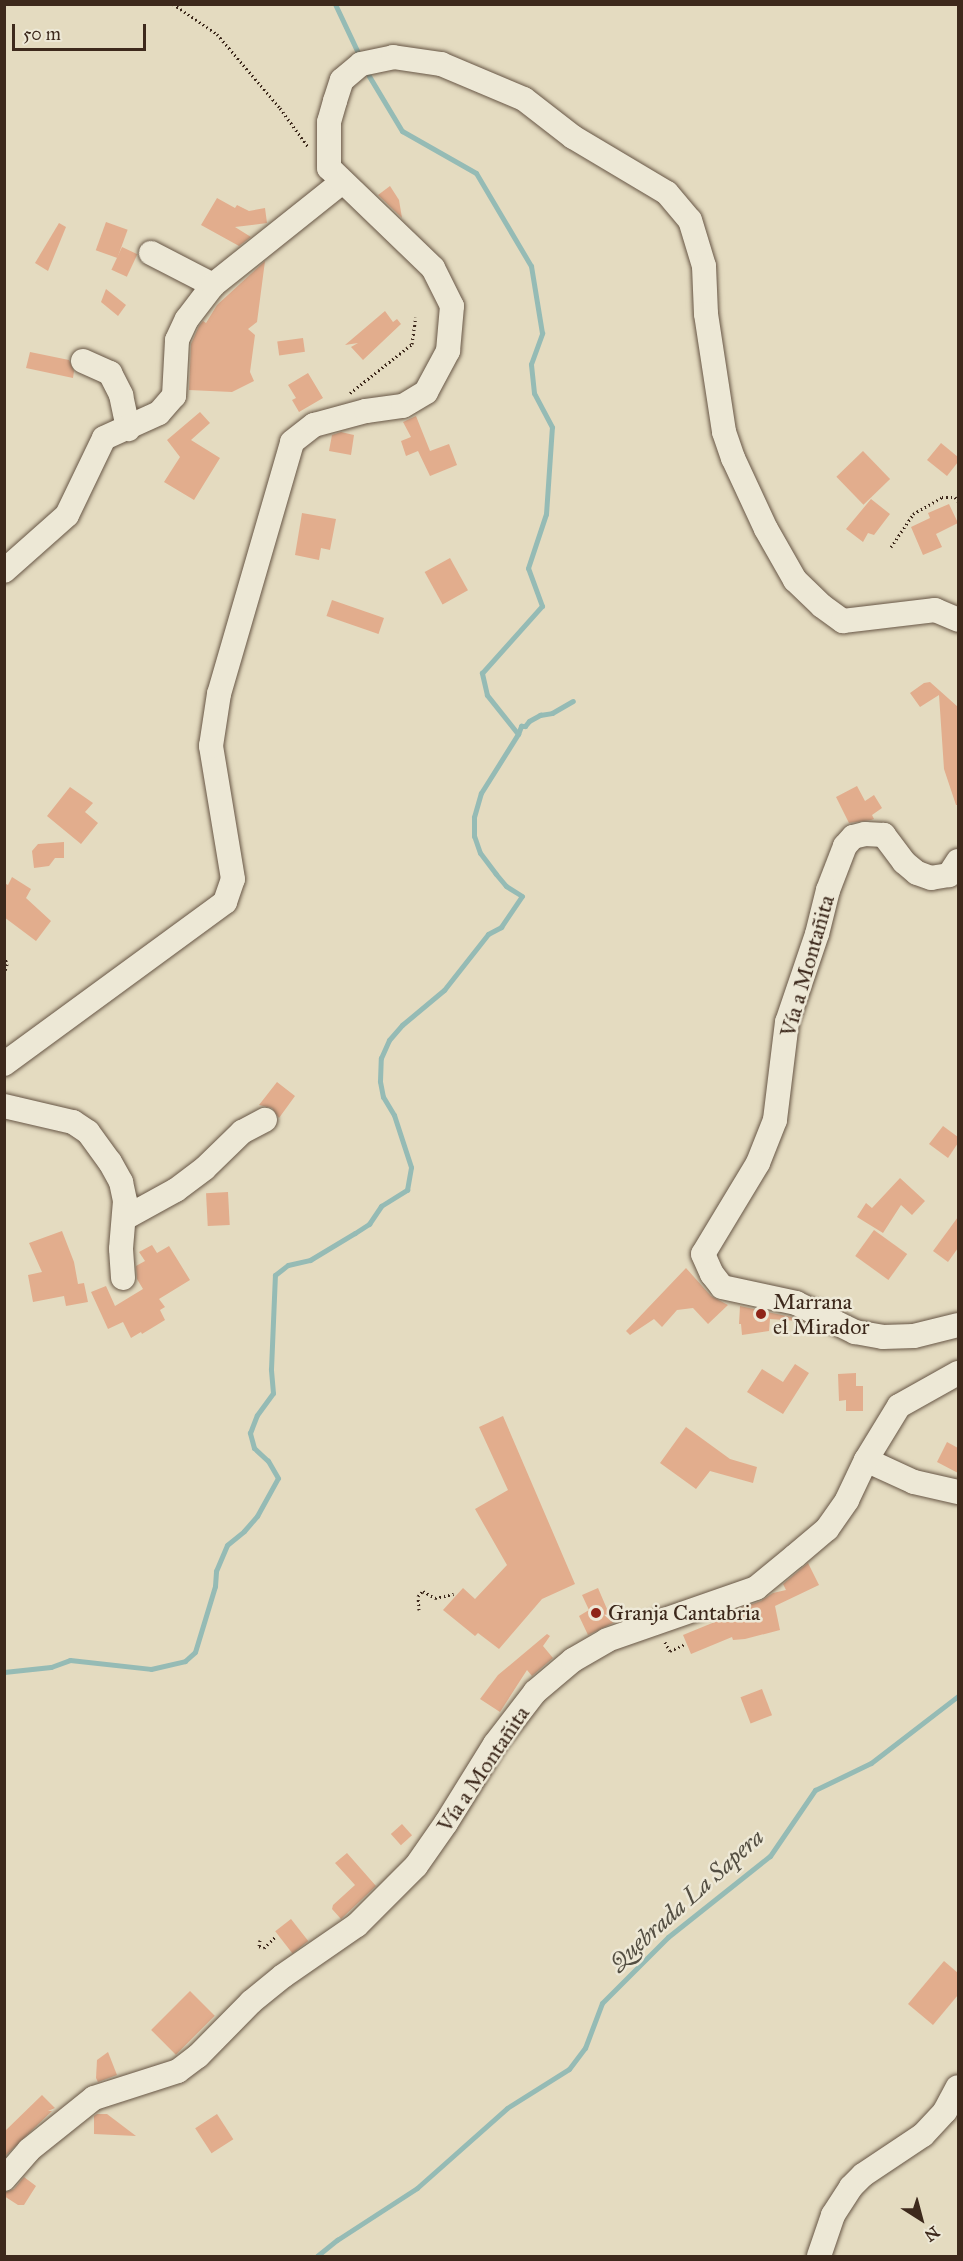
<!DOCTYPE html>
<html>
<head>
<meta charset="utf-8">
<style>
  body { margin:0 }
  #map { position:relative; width:963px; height:2261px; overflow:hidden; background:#e4dbc0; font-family:"IM FELL Great Primer",serif }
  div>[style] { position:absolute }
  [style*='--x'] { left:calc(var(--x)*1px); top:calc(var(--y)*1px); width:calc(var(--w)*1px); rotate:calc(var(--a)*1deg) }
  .stream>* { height:5px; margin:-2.5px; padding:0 2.5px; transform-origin:2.5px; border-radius:2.5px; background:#95bbb5 }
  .building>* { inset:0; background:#e2ad8d; transform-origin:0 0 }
  .path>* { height:3px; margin-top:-1.5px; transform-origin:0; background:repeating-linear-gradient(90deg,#3d291c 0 1.5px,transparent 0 4.5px) }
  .roads { filter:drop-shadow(0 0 2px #675645) drop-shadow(0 0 2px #675645) }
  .minor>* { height:24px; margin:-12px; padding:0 12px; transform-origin:12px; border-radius:12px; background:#ede8d6 }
  .dots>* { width:16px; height:16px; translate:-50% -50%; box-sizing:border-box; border:3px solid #ede8d6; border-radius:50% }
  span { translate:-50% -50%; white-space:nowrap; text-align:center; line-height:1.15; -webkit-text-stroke:5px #ede8d6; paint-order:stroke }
  .street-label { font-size:22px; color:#3d291c }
  .poi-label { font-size:22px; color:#3d291c }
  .left { translate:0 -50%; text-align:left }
  .water-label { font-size:24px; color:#534e42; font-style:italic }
  .frame { position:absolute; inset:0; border:6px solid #3d291c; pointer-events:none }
  .north { position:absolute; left:891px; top:2189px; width:60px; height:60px; -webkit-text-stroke:4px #ede8d6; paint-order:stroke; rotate:144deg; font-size:16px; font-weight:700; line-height:24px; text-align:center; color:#3d291c }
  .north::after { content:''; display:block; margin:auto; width:21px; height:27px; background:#3d291c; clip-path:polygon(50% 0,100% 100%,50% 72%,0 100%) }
  .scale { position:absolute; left:12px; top:24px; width:134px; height:27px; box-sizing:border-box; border:3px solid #3d291c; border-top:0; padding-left:8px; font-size:18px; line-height:21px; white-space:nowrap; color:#3d291c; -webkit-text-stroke:4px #ede8d6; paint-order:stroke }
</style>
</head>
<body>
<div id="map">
  <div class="stream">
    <i style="--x:335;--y:4;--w:59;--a:64.7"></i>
    <i style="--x:518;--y:734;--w:9;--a:-69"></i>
    <i style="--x:521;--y:726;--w:4;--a:0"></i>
    <i style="--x:525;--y:726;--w:6;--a:-51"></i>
    <i style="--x:529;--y:721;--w:13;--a:-29"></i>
    <i style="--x:540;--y:715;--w:12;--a:-9"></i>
    <i style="--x:552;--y:713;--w:24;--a:-30"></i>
    <i style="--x:4;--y:1672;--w:47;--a:-6.1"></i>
    <i style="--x:51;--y:1667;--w:20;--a:-20"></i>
    <i style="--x:70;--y:1660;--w:81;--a:6.3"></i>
    <i style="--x:151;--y:1669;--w:35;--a:-13"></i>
    <i style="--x:185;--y:1661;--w:13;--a:-42"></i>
    <i style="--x:195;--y:1652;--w:69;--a:-73.1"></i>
    <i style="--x:215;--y:1586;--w:15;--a:-86"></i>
    <i style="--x:216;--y:1571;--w:28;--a:-67"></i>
    <i style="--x:227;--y:1545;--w:22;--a:-39"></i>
    <i style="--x:244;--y:1531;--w:20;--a:-49"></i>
    <i style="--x:257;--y:1516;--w:43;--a:-61.1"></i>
    <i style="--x:278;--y:1478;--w:20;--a:-120"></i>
    <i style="--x:268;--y:1461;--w:19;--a:-137"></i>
    <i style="--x:254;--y:1448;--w:16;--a:-105"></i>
    <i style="--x:250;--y:1433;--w:19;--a:-69"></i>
    <i style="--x:257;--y:1415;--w:27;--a:-54"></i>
    <i style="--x:273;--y:1393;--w:24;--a:-95"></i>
    <i style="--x:271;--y:1369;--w:94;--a:-87.6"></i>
    <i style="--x:275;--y:1275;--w:16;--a:-38"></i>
    <i style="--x:288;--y:1265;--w:23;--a:-13"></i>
    <i style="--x:310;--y:1260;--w:52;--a:-31"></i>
    <i style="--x:355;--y:1233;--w:17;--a:-33"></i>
    <i style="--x:369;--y:1224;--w:22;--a:-56"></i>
    <i style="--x:381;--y:1206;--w:31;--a:-32"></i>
    <i style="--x:407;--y:1190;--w:23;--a:-80"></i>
    <i style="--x:411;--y:1167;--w:55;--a:-108.1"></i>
    <i style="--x:394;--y:1115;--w:21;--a:-121"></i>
    <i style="--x:383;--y:1097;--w:16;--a:-101"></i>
    <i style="--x:380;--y:1081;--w:23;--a:-88"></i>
    <i style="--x:381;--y:1058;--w:20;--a:-66"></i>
    <i style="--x:389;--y:1040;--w:20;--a:-49"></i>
    <i style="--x:402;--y:1025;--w:55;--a:-39.8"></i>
    <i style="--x:444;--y:990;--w:71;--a:-51.8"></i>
    <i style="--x:488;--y:934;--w:15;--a:-28"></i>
    <i style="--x:501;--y:927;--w:37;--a:-56"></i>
    <i style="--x:522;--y:896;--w:19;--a:-148"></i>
    <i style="--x:506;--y:886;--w:16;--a:-130"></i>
    <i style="--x:496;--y:874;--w:26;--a:-127"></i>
    <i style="--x:480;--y:853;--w:18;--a:-109"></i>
    <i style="--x:474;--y:836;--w:19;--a:-90"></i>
    <i style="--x:474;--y:817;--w:25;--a:-74"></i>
    <i style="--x:481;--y:793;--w:70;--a:-57.9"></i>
    <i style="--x:518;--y:734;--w:50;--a:-128.5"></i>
    <i style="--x:487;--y:695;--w:23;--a:-103"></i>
    <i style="--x:482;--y:673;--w:90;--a:-48.2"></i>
    <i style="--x:542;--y:606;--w:40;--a:-110.2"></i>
    <i style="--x:528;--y:568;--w:57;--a:-71.6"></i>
    <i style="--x:546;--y:514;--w:87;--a:-86.1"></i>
    <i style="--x:552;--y:427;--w:38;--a:-118"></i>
    <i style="--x:534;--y:393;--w:29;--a:-96"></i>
    <i style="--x:531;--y:364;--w:33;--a:-70"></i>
    <i style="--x:542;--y:333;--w:68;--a:-99.3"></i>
    <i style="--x:531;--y:266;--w:108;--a:-120.6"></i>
    <i style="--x:476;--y:173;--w:85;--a:-150.4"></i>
    <i style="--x:402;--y:131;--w:64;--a:-121"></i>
    <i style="--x:317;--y:2256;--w:26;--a:-39"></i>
    <i style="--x:337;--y:2240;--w:95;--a:-33"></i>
    <i style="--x:417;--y:2188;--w:120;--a:-41.6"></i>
    <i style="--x:507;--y:2108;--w:73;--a:-32.2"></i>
    <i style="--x:569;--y:2069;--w:26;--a:-53"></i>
    <i style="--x:585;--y:2048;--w:48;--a:-69.3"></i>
    <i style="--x:602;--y:2003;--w:93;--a:-45"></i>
    <i style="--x:668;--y:1937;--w:130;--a:-38.5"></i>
    <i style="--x:770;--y:1856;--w:80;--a:-55.7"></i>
    <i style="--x:815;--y:1790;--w:62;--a:-25.7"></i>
    <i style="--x:871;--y:1763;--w:110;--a:-37.6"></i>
  </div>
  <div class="building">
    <i style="clip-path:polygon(390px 186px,399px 200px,402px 218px,378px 195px)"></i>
    <i style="clip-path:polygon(217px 198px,235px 208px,237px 205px,249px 211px,265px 208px,267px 223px,235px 227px,251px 237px,239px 246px,201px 225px)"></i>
    <i style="left:106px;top:222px;width:23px;height:30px;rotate:20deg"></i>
    <i style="clip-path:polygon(59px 223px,66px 227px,48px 271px,35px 263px)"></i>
    <i style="left:122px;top:247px;width:17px;height:25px;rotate:25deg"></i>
    <i style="clip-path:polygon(265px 261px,257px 322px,248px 329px,255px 335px,250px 372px,254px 381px,232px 392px,189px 390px,191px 344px,199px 326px,203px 321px,206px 323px,217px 305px)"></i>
    <i style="clip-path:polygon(106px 289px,126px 305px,118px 316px,101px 302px)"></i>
    <i style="clip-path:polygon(385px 311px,393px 322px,397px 319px,401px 324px,363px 360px,351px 347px,358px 343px,345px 345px)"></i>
    <i style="left:303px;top:338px;width:14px;height:26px;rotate:82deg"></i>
    <i style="clip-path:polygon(30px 352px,69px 360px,74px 371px,73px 378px,26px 368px)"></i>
    <i style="clip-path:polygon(308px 373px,323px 398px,299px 412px,292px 400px,296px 398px,288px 385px)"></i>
    <i style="clip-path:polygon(200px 412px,210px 423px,191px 440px,220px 458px,194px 500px,164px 482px,180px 457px,167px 440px)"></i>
    <i style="clip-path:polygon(416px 416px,430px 451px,449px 444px,457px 465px,430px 476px,418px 451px,406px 456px,401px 441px,411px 437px,403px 422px)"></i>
    <i style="clip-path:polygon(341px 432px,354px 435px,351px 455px,329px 451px,332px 435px)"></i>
    <i style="clip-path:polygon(941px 443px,958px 457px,958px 462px,947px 476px,927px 460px)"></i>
    <i style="left:863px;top:451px;width:39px;height:37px;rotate:46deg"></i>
    <i style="clip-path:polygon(871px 499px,890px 514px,874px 535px,868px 533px,863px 542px,846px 529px)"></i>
    <i style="clip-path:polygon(949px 504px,958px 523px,936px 534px,942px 547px,923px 555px,911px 527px,930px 518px,928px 513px)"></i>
    <i style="clip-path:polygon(302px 513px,336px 519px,330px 550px,321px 548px,319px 560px,295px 555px)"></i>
    <i style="left:450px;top:558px;width:37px;height:29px;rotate:61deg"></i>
    <i style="left:332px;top:600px;width:55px;height:17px;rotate:19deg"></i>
    <i style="clip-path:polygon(930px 682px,958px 707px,958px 805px,956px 805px,944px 769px,939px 695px,920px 707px,910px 693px,924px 683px)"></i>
    <i style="clip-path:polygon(857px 786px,865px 801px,874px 795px,882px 808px,872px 815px,874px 819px,871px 820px,849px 823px,836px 797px)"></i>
    <i style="clip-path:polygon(70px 787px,93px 803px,85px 812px,98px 823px,81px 844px,47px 816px)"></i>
    <i style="clip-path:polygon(64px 842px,64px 858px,55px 858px,49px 866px,34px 868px,32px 851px,38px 844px)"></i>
    <i style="clip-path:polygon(12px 877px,31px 889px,26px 898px,51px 921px,36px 941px,4px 917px,4px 883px,8px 885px)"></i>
    <i style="clip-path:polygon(277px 1082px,295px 1096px,279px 1118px,272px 1108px,259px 1105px)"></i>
    <i style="clip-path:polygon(943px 1126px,958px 1137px,958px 1143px,948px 1158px,929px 1144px)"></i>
    <i style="clip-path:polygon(900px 1178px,925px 1201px,912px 1215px,901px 1205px,883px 1233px,857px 1217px,866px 1203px,872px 1208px)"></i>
    <i style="left:228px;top:1192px;width:33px;height:22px;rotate:87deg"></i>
    <i style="clip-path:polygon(958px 1217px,958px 1248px,948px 1262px,933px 1251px)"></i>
    <i style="left:874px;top:1230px;width:41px;height:32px;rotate:36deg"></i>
    <i style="clip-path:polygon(62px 1231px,74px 1262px,78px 1284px,84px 1283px,88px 1302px,66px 1306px,64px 1296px,33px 1302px,28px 1275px,42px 1272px,29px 1243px)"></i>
    <i style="clip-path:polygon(152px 1245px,157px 1253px,169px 1246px,190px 1280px,159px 1299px,165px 1307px,160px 1310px,165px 1320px,142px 1334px,141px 1332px,131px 1338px,123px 1322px,108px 1329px,91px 1292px,106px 1286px,115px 1306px,143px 1289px,137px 1279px,136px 1266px,145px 1261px,139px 1252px)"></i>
    <i style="clip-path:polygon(686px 1268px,711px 1296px,728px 1305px,708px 1324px,693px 1308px,677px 1310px,662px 1327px,654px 1319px,630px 1335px,626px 1331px)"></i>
    <i style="clip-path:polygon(740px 1306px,791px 1317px,798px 1321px,770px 1319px,769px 1331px,742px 1335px,741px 1324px,739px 1324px)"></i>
    <i style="clip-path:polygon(795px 1364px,809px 1373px,783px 1414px,747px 1392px,762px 1369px,783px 1382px)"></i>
    <i style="clip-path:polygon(856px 1373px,856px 1386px,863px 1386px,863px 1411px,846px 1411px,846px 1400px,839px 1401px,838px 1374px)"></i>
    <i style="clip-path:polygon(503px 1416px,575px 1584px,542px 1599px,499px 1649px,478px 1633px,475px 1636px,443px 1610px,463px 1588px,475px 1599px,507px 1565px,475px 1509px,508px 1490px,479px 1427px)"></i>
    <i style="clip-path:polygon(686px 1427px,730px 1459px,757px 1467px,753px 1483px,710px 1471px,696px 1489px,660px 1463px)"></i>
    <i style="clip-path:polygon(947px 1442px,958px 1448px,958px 1473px,937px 1462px)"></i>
    <i style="clip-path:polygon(808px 1563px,819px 1585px,775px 1606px,780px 1630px,745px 1639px,733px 1640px,732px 1637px,691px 1654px,683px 1635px,722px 1619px,721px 1615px,761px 1601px,773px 1593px,786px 1590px,783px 1584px)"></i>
    <i style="clip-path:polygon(598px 1588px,613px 1623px,588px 1635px,579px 1616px,589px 1610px,582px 1595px)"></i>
    <i style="clip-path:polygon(547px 1634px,550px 1636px,543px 1646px,553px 1658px,532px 1676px,527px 1670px,500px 1712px,480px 1699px,498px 1675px)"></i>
    <i style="left:762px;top:1689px;width:28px;height:23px;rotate:69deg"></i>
    <i style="left:402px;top:1824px;width:15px;height:15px;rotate:48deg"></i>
    <i style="clip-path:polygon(347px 1853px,376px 1886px,341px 1919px,332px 1909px,333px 1905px,355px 1885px,335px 1863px)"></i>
    <i style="left:291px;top:1919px;width:28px;height:20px;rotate:52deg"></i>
    <i style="clip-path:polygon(944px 1961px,958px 1973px,958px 1995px,933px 2025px,908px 2004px)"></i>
    <i style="left:190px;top:1991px;width:35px;height:55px;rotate:45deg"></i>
    <i style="clip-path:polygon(108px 2052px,117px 2075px,98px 2082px,96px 2078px,97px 2060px)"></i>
    <i style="clip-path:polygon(42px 2095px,55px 2108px,48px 2111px,52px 2111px,4px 2157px,4px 2132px)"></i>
    <i style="clip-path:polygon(97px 2114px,107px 2114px,136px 2136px,94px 2134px,94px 2116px)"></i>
    <i style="left:217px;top:2114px;width:30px;height:26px;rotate:57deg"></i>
    <i style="clip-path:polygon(24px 2177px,36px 2186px,24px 2205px,18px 2205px,4px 2196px,4px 2193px,14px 2189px)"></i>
  </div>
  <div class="path">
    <i style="--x:173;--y:4;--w:53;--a:34.3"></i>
    <i style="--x:217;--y:34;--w:97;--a:49.6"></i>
    <i style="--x:280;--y:108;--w:49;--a:54.1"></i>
    <i style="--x:350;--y:393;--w:79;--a:-38.3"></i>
    <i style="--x:412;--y:344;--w:27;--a:-82"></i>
    <i style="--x:891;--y:547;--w:40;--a:-56"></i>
    <i style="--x:913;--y:514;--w:34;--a:-30"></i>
    <i style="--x:942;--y:497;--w:13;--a:0"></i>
    <i style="--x:955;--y:497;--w:5;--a:53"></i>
    <i style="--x:4;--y:956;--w:9;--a:69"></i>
    <i style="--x:7;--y:964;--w:10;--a:107"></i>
    <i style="--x:419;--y:1610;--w:14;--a:-94"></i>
    <i style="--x:418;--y:1596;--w:7;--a:-45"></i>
    <i style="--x:423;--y:1591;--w:14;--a:30"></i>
    <i style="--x:435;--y:1598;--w:19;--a:-12"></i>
    <i style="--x:665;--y:1642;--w:10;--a:61"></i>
    <i style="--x:670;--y:1651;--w:17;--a:-25"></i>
    <i style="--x:260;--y:1940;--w:6;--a:99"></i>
    <i style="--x:259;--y:1946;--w:5;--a:22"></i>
    <i style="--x:264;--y:1948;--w:16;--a:-45"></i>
  </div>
  <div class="roads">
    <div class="minor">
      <i style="--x:151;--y:253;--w:70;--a:27.3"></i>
      <i style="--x:83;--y:361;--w:30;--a:24"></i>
      <i style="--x:110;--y:373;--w:25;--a:63"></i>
      <i style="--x:121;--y:395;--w:35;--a:78"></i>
      <i style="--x:4;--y:571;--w:84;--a:-41.6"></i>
      <i style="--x:67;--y:515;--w:85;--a:-64.3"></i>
      <i style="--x:104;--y:438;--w:60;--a:-24.4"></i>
      <i style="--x:159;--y:413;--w:23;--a:-49"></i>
      <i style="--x:174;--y:396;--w:56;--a:-86.9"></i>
      <i style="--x:177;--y:340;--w:23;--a:-65"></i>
      <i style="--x:187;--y:319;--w:43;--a:-52.6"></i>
      <i style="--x:213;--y:285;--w:165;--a:-38.6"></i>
      <i style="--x:958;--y:861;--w:17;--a:123"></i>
      <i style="--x:949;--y:875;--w:18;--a:171"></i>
      <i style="--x:931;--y:878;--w:15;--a:-160"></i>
      <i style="--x:917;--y:873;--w:17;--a:-140"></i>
      <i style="--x:904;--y:862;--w:34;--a:-127"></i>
      <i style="--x:884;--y:835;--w:19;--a:-177"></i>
      <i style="--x:865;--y:834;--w:12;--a:166"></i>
      <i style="--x:853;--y:837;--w:12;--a:132"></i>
      <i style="--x:845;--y:846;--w:47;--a:111.1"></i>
      <i style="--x:828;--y:890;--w:45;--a:104"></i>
      <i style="--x:817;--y:934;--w:93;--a:108.8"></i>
      <i style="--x:787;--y:1022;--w:99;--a:97"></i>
      <i style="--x:775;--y:1120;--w:46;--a:111.6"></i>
      <i style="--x:758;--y:1163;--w:106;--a:121.1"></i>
      <i style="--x:703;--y:1254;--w:22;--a:66"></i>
      <i style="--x:712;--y:1274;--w:16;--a:52"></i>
      <i style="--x:722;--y:1287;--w:76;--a:12.2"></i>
      <i style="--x:796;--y:1303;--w:66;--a:26.2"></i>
      <i style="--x:855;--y:1332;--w:28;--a:10"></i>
      <i style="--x:883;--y:1337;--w:31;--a:-2"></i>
      <i style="--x:914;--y:1336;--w:45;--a:-14"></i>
      <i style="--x:4;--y:1064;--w:274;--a:-36.2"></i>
      <i style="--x:225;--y:902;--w:24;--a:-71"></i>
      <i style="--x:233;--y:879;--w:135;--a:-99.4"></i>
      <i style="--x:211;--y:746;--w:53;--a:-81.3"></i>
      <i style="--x:219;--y:694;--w:262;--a:-73.8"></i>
      <i style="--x:292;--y:442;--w:28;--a:-38"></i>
      <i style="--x:314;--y:425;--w:54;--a:-15.1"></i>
      <i style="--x:366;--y:411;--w:37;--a:-8"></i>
      <i style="--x:403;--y:406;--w:27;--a:-31"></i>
      <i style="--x:426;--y:392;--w:47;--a:-61.8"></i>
      <i style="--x:448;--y:351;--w:45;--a:-84.9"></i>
      <i style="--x:452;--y:306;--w:42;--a:-116.6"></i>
      <i style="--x:433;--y:268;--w:144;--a:-136.1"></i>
      <i style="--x:329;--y:168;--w:46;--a:-90"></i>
      <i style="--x:329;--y:122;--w:22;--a:-74"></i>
      <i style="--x:335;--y:101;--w:22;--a:-72"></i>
      <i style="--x:342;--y:80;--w:25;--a:-40"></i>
      <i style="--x:361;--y:64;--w:33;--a:-12"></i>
      <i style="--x:393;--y:57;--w:49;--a:8.3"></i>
      <i style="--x:441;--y:64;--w:90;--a:22.9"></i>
      <i style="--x:524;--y:99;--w:62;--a:37.8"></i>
      <i style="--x:573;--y:137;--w:109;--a:30.8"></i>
      <i style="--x:667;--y:193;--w:35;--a:50"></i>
      <i style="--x:690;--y:220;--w:48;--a:73.1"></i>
      <i style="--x:704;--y:266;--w:48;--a:87.6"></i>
      <i style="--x:706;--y:314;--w:119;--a:81.3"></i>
      <i style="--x:724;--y:432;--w:28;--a:71"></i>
      <i style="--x:733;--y:458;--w:78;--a:65.1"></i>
      <i style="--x:766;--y:529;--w:59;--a:60.4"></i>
      <i style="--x:795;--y:580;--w:37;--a:44"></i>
      <i style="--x:822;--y:606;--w:26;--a:36"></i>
      <i style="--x:843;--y:621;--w:93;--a:-6.8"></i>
      <i style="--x:935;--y:610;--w:25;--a:23"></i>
      <i style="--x:4;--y:1106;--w:71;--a:13.1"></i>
      <i style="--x:73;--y:1122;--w:18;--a:34"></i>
      <i style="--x:88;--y:1132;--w:37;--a:54"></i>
      <i style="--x:110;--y:1162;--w:23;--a:61"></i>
      <i style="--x:121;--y:1182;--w:19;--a:78"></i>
      <i style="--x:125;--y:1201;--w:48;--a:94.8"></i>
      <i style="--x:121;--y:1249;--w:29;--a:86"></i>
      <i style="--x:125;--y:1218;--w:58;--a:-28.8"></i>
      <i style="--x:176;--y:1190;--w:36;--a:-37"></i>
      <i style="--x:205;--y:1168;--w:52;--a:-44.2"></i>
      <i style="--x:242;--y:1132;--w:26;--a:-28"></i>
      <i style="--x:866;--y:1460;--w:53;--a:24.6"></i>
      <i style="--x:914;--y:1482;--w:45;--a:12.8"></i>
      <i style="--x:4;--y:2179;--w:38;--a:-49"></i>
      <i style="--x:29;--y:2150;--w:83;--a:-38.7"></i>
      <i style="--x:94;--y:2098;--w:88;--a:-17.8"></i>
      <i style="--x:178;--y:2071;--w:25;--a:-37"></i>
      <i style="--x:198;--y:2056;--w:76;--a:-45.5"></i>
      <i style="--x:251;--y:2002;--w:41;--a:-39.1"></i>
      <i style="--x:283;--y:1976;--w:90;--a:-34.6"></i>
      <i style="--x:357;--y:1925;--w:83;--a:-45"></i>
      <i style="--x:416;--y:1866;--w:52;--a:-55.1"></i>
      <i style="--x:446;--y:1823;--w:93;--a:-58.2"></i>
      <i style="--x:495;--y:1744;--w:66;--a:-52.4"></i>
      <i style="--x:535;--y:1692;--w:50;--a:-40.1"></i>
      <i style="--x:573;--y:1660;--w:39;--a:-30"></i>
      <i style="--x:607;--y:1640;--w:158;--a:-19.2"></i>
      <i style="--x:756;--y:1588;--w:50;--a:-39.4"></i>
      <i style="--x:795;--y:1556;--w:42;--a:-40.2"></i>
      <i style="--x:827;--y:1529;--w:35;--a:-55"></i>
      <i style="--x:847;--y:1500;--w:44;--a:-64.6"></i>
      <i style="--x:866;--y:1460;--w:63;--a:-58.6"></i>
      <i style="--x:899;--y:1406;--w:68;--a:-29.2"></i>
      <i style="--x:819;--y:2256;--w:43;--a:-71.1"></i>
      <i style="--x:833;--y:2215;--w:33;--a:-57"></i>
      <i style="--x:851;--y:2187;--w:17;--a:-45"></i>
      <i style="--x:863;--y:2175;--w:72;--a:-33.7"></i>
      <i style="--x:923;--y:2135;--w:33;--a:-47"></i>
      <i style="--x:945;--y:2111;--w:27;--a:-62"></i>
    </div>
  </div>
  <div class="dots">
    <i style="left:761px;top:1314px;background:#8f2418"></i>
    <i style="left:596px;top:1613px;background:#8f2418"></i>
  </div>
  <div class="street-label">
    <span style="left:807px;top:966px;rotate:-74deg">Vía a Montañita</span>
    <span style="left:483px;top:1769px;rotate:-56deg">Vía a Montañita</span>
  </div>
  <div class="poi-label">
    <span class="left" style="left:773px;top:1314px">Marrana<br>el Mirador</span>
    <span class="left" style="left:608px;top:1613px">Granja Cantabria</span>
  </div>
  <div class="water-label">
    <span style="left:687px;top:1900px;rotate:-42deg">Quebrada La Sapera</span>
  </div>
  <div class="frame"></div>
  <div class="north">N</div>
  <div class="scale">50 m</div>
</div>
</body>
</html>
